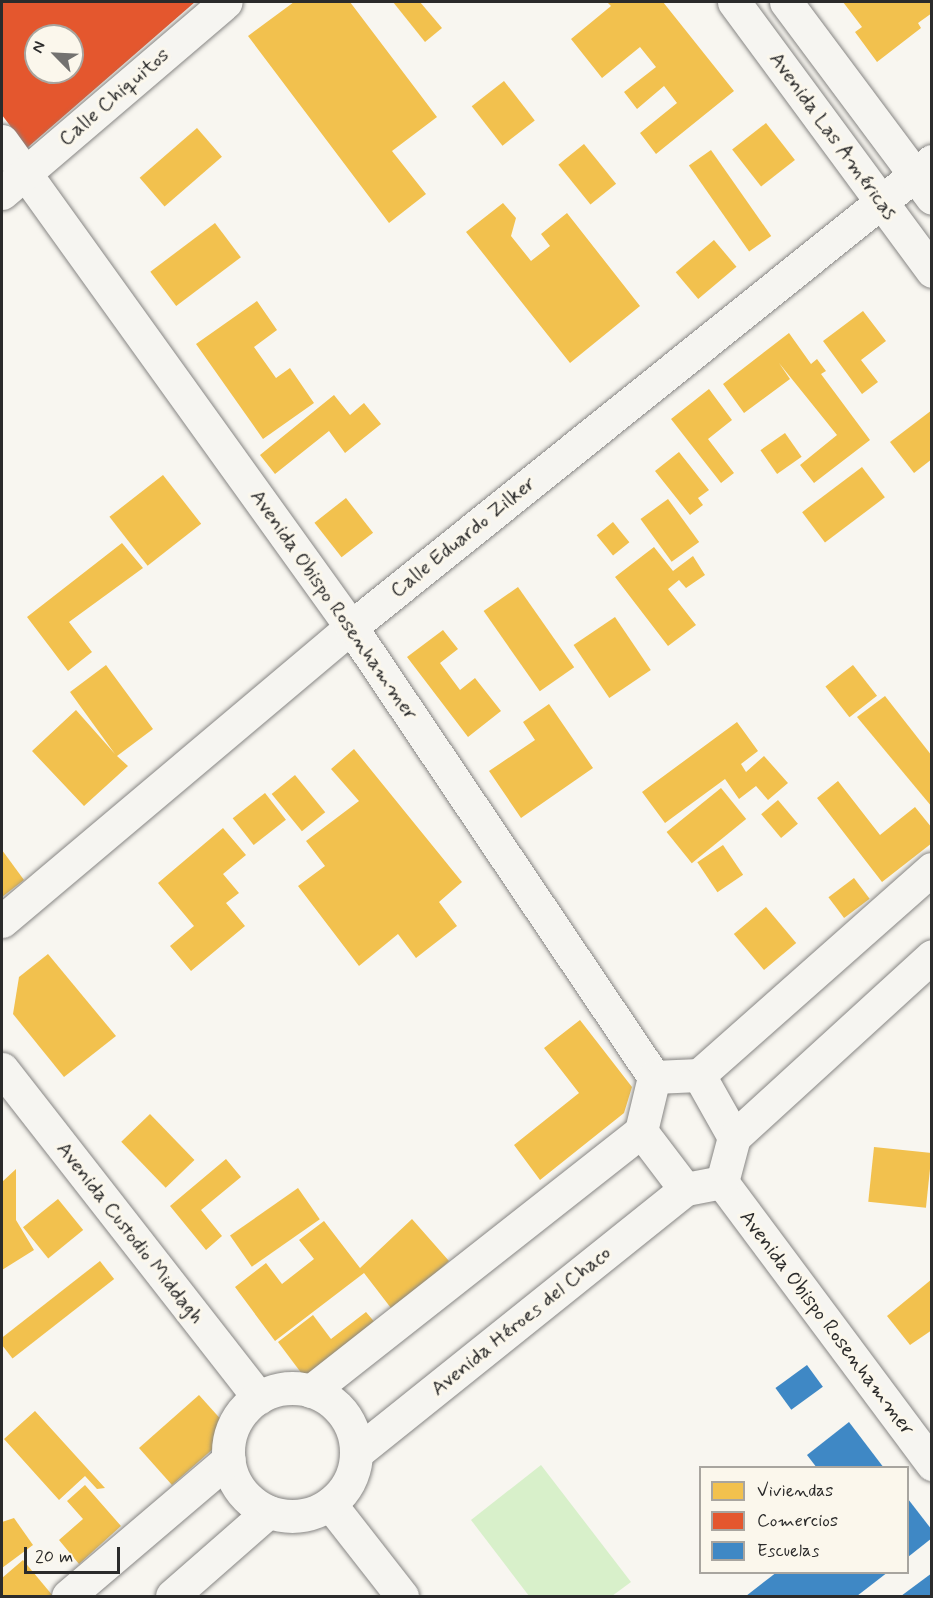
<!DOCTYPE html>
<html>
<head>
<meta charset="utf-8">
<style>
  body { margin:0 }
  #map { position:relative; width:933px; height:1598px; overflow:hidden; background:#f8f6f0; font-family:Mynerve,sans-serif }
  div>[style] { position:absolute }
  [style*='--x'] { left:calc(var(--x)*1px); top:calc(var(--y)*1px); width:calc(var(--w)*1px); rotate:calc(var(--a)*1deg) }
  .green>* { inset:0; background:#d8f0ca }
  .homes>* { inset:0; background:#f2c14e; transform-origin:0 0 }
  .shops>* { inset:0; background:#e4572e }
  .schools>* { inset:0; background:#3f88c5; transform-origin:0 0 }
  .roads { filter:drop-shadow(0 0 2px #878684) drop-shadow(0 0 2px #878684) }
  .minor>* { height:33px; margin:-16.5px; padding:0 16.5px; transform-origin:16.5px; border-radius:16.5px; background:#f6f5f1 }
  .tertiary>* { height:33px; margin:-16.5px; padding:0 16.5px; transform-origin:16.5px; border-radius:16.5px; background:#f6f5f1 }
  .tertiary>.ring { margin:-16.5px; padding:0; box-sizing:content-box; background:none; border:33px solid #f6f5f1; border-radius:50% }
  .secondary>* { height:33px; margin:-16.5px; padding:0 16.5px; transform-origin:16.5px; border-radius:16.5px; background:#f6f5f1 }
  span { translate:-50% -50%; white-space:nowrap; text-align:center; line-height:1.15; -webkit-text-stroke:6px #fbf7ec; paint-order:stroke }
  .street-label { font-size:21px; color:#2b2b2b }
  .frame { position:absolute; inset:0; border:3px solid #2b2b2b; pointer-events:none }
  .legend { position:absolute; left:699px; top:1466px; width:210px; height:108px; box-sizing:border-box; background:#fbf7ec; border:2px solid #a8a59f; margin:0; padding:8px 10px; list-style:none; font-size:18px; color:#2b2b2b }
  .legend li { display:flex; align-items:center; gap:12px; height:30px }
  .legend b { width:30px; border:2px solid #a8a59f }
  .north { position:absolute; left:24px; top:24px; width:60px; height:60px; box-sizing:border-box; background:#fbf7ec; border:2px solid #a8a59f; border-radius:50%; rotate:294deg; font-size:16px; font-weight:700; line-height:24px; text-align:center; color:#2b2b2b }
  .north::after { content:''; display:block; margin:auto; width:21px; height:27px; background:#737270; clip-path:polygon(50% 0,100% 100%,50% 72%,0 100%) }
  .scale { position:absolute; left:24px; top:1547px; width:96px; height:27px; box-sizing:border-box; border:3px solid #2b2b2b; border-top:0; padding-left:8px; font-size:18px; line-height:21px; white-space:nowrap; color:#2b2b2b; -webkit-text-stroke:4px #fbf7ec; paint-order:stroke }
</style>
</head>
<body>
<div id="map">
  <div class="green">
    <i style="clip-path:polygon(541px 1465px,631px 1582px,612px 1596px,529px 1596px,471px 1520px)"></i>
  </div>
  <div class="homes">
    <i style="clip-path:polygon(294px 2px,350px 2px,437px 117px,392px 151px,426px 194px,389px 223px,248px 36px)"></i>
    <i style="clip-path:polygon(393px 2px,420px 2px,442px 28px,425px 42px)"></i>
    <i style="clip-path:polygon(607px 2px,663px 2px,734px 91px,656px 154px,640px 133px,677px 103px,664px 86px,637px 109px,624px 92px,656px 67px,640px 47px,602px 78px,571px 39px,611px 6px)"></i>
    <i style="clip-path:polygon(843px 2px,932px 2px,932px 13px,918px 23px,921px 28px,877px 62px,855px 32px,862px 27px)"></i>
    <i style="left:504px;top:81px;width:50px;height:41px;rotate:52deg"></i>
    <i style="left:766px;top:123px;width:47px;height:43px;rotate:52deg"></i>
    <i style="left:197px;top:128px;width:38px;height:76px;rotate:49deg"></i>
    <i style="left:584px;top:144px;width:51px;height:33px;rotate:51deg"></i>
    <i style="left:711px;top:150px;width:105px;height:27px;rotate:55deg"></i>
    <i style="clip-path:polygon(503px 203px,516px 218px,511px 236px,531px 261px,550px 246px,541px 234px,567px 213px,640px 306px,570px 363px,466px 232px)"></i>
    <i style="left:215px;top:223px;width:43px;height:81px;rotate:53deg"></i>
    <i style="left:714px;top:240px;width:35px;height:50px;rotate:50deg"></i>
    <i style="clip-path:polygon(257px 301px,277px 330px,254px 347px,276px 378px,290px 368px,314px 403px,263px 439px,196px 344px)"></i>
    <i style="clip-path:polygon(863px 311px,886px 341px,861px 360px,878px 382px,862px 394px,823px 341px)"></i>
    <i style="clip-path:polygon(789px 333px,811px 364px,817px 359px,826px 371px,821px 374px,870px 440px,814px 483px,800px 465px,837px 435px,779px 363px,790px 379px,744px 413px,723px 384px)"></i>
    <i style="clip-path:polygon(709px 389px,732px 420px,708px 439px,734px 473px,721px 483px,671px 419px)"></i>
    <i style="clip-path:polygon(334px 395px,350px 415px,364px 403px,381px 424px,345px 453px,329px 431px,275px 474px,260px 455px)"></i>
    <i style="clip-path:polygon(932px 410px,932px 459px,914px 473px,890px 442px)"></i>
    <i style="left:785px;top:433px;width:29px;height:30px;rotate:55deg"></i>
    <i style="clip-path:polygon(679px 452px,709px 490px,698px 498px,703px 505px,690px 515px,655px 471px)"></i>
    <i style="left:862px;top:467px;width:38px;height:75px;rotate:53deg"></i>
    <i style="left:163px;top:475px;width:62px;height:68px;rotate:52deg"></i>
    <i style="left:346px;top:498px;width:44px;height:40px;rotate:52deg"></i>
    <i style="left:668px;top:499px;width:53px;height:34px;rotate:54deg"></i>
    <i style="left:613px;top:522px;width:26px;height:21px;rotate:51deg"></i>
    <i style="clip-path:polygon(122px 543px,143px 568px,69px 622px,92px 652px,68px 671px,27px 617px)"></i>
    <i style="clip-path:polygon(654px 547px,673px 571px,693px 556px,705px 575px,686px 588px,679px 580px,668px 589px,696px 625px,668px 646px,615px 577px)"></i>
    <i style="left:518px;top:587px;width:98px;height:42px;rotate:55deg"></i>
    <i style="left:615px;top:617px;width:64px;height:50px;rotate:56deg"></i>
    <i style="clip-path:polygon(443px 630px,458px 649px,440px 663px,460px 690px,475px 678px,501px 711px,468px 737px,407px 657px)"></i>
    <i style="clip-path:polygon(106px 665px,153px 729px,117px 756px,128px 766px,84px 806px,32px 751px,76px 710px,115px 754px,70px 692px)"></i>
    <i style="left:853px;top:665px;width:39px;height:35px;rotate:52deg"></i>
    <i style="clip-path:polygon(885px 696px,932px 756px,932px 807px,857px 717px)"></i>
    <i style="clip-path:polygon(549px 704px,593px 768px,521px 818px,489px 771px,535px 740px,523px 722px)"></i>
    <i style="clip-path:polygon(737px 722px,758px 751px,741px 764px,746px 772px,764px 756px,788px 783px,768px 800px,756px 786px,739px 799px,725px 779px,665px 823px,642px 792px)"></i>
    <i style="clip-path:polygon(354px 749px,462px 882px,439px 902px,457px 926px,416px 958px,398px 934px,359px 966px,298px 886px,325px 866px,306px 841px,359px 801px,331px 769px)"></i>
    <i style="left:295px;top:775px;width:48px;height:30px;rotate:51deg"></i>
    <i style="clip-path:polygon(838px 781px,880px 835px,915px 807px,932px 828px,932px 843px,882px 882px,817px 798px)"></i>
    <i style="left:721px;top:788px;width:40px;height:70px;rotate:51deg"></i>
    <i style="left:265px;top:793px;width:34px;height:41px;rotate:52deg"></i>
    <i style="left:778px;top:800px;width:31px;height:22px;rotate:50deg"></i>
    <i style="clip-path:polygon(223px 828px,246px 855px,223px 874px,239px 893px,226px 903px,245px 926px,191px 971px,170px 946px,194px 926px,158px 883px)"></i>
    <i style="left:723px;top:845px;width:36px;height:31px;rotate:56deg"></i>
    <i style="clip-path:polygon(2px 850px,24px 880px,2px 897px)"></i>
    <i style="left:854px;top:878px;width:26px;height:32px;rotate:53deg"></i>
    <i style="left:766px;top:907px;width:47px;height:42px;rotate:50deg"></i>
    <i style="clip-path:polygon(48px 954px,116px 1036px,64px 1077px,13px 1014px,19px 977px)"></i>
    <i style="clip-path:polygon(580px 1020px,632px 1087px,624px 1113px,540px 1180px,514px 1145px,579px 1093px,544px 1048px)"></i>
    <i style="left:150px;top:1114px;width:64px;height:40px;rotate:46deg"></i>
    <i style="left:874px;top:1147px;width:58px;height:55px;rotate:6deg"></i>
    <i style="clip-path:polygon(226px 1159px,241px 1177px,201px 1210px,222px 1236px,206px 1250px,170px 1206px)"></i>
    <i style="clip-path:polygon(16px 1169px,16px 1220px,34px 1250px,2px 1270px,2px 1182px)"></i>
    <i style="left:298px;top:1188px;width:38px;height:83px;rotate:55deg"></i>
    <i style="left:58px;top:1199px;width:40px;height:45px;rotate:51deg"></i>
    <i style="clip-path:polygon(412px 1219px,449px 1261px,394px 1312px,364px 1273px,275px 1341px,235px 1287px,266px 1263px,282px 1284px,314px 1259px,299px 1240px,324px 1221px,360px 1268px)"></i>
    <i style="left:100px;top:1261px;width:23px;height:129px;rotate:52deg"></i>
    <i style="clip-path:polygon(932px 1279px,932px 1330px,910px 1345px,887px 1316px)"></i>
    <i style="clip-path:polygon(366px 1312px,377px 1325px,311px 1386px,278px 1342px,313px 1315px,331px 1339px)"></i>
    <i style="clip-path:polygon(199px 1395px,225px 1424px,222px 1441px,172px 1485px,139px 1448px)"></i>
    <i style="clip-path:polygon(35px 1411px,105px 1488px,97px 1489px,85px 1476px,59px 1500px,4px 1439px)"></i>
    <i style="clip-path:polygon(85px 1485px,121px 1526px,79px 1564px,59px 1540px,83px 1519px,67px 1501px)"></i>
    <i style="clip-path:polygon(14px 1518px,33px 1545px,2px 1568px,2px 1522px)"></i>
    <i style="clip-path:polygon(23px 1560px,53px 1596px,2px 1596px,2px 1578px)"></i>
  </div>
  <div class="shops">
    <i style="clip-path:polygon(evenodd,2px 2px,195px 2px,27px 148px,2px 115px,2px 2px,36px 36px,72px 36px,72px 72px,36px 72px,36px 36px)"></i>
  </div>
  <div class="schools">
    <i style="left:807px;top:1365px;width:27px;height:39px;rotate:54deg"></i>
    <i style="clip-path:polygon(849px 1422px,884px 1468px,817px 1468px,807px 1455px)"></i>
    <i style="clip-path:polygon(908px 1499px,932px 1530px,932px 1538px,908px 1557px)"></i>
    <i style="clip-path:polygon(777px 1572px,888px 1572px,857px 1596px,746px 1596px)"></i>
    <i style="clip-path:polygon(932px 1573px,932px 1596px,901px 1596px)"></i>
  </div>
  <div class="roads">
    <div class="minor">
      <i style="--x:2;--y:141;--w:598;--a:54.32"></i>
      <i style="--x:351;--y:627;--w:543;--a:56.05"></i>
      <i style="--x:2;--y:193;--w:294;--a:-40.5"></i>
      <i style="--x:2;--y:1069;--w:417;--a:52"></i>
      <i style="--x:722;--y:1182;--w:352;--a:53.3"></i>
      <i style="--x:330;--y:1504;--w:117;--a:52"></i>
    </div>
    <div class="tertiary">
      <i style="--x:2;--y:921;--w:456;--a:-40.1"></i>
      <i style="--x:351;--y:627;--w:745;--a:-38.73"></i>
      <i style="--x:699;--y:1075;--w:71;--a:60.6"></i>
      <i style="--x:734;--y:1137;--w:47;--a:104.9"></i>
      <i style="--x:722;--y:1182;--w:38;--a:169"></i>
      <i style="--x:685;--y:1189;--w:73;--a:-127.2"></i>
      <i style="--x:641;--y:1131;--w:56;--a:-76.5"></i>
      <i style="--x:654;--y:1077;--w:45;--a:-2.5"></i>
      <i style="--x:699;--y:1075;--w:311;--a:-41.5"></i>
      <i style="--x:734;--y:1137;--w:268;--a:-42.4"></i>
      <i class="ring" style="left:228px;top:1388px;width:95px;height:95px"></i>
      <i style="--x:311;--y:1391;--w:420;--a:-38.2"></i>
      <i style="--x:356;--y:1453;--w:422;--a:-38.7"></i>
      <i style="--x:68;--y:1596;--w:211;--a:-40.4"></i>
      <i style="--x:172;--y:1596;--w:128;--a:-41.2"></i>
    </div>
    <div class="secondary">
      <i style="--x:734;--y:2;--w:334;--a:53.6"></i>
      <i style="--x:786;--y:2;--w:244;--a:53.3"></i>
    </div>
  </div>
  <div class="street-label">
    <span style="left:114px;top:97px;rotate:-41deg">Calle Chiquitos</span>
    <span style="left:833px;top:136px;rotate:54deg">Avenida Las Américas</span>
    <span style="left:463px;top:537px;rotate:-39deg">Calle Eduardo Zilker</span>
    <span style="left:334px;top:605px;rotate:55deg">Avenida Obispo Rosenhammer</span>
    <span style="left:130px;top:1233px;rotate:52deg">Avenida Custodio Middagh</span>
    <span style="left:521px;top:1321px;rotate:-39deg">Avenida Héroes del Chaco</span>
    <span style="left:827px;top:1323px;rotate:53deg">Avenida Obispo Rosenhammer</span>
  </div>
  <div class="frame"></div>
  <ul class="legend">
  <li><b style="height:16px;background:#f2c14e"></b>Viviendas</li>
  <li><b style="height:16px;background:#e4572e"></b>Comercios</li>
  <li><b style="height:16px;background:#3f88c5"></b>Escuelas</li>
  </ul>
  <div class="north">N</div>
  <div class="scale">20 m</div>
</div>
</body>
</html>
